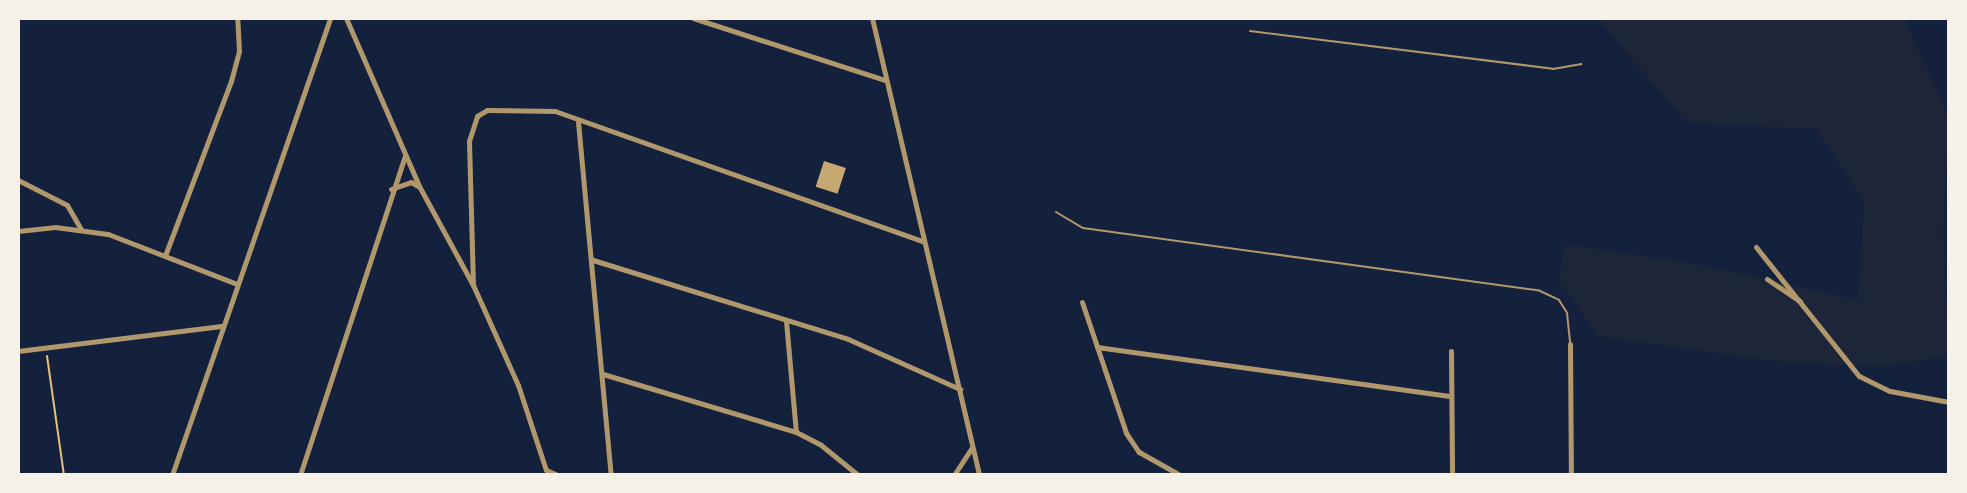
<!DOCTYPE html>
<html>
<head>
<meta charset="utf-8">
<style>
  body { margin:0 }
  #map { position:relative; width:1967px; height:493px; overflow:hidden; background:#14213d; font-family:"Golos Text",sans-serif }
  div>[style] { position:absolute }
  [style*='--x'] { left:calc(var(--x)*1px); top:calc(var(--y)*1px); width:calc(var(--w)*1px); rotate:calc(var(--a)*1deg) }
  .green>* { inset:0; background:#1d2539 }
  .building>* { inset:0; background:#c6a872; transform-origin:0 0 }
  .path>* { height:2px; margin:-1px; padding:0 1px; transform-origin:1px; border-radius:1px; background:#e5c07b }
  .service>* { height:2px; margin:-1px; padding:0 1px; transform-origin:1px; border-radius:1px; background:#b1986c }
  .minor>* { height:5px; margin:-2.5px; padding:0 2.5px; transform-origin:2.5px; border-radius:2.5px; background:#b1986c }
  span { translate:-50% -50%; white-space:nowrap; text-align:center; line-height:1.15; -webkit-text-stroke:6px #f6f1e7; paint-order:stroke }
  .frame { position:absolute; inset:0; border:20px solid #f6f1e7; pointer-events:none }
</style>
</head>
<body>
<div id="map">
  <div class="green">
    <i style="clip-path:polygon(1597px 18px,1904px 18px,1949px 117px,1943px 233px,1949px 356px,1876px 367px,1772px 361px,1598px 336px,1559px 281px,1565px 244px,1702px 265px,1858px 300px,1864px 202px,1816px 129px,1687px 123px)"></i>
  </div>
  <div class="building">
    <i style="left:824px;top:161px;width:23px;height:27px;rotate:18deg"></i>
  </div>
  <div class="path">
    <i style="--x:47;--y:356;--w:120;--a:81.9"></i>
  </div>
  <div class="service">
    <i style="--x:1250;--y:31;--w:305;--a:7.1"></i>
    <i style="--x:1553;--y:69;--w:29;--a:-10"></i>
    <i style="--x:1056;--y:212;--w:31;--a:31"></i>
    <i style="--x:1083;--y:228;--w:461;--a:7.8"></i>
    <i style="--x:1540;--y:291;--w:21;--a:25"></i>
    <i style="--x:1559;--y:300;--w:15;--a:58"></i>
    <i style="--x:1567;--y:313;--w:31;--a:84"></i>
  </div>
  <div class="minor">
    <i style="--x:346;--y:18;--w:183;--a:66.5"></i>
    <i style="--x:419;--y:186;--w:113;--a:61.4"></i>
    <i style="--x:473;--y:285;--w:110;--a:65.8"></i>
    <i style="--x:518;--y:385;--w:89;--a:71.8"></i>
    <i style="--x:546;--y:470;--w:12;--a:24"></i>
    <i style="--x:693;--y:18;--w:202;--a:17.9"></i>
    <i style="--x:872;--y:18;--w:469;--a:76.8"></i>
    <i style="--x:578;--y:122;--w:355;--a:84.7"></i>
    <i style="--x:18;--y:180;--w:55;--a:27"></i>
    <i style="--x:67;--y:205;--w:28;--a:60"></i>
    <i style="--x:391;--y:189;--w:21;--a:-19"></i>
    <i style="--x:411;--y:182;--w:8;--a:30"></i>
    <i style="--x:18;--y:231;--w:37;--a:-6"></i>
    <i style="--x:55;--y:227;--w:53;--a:7.5"></i>
    <i style="--x:108;--y:234;--w:138;--a:21.2"></i>
    <i style="--x:1756;--y:247;--w:165;--a:51.4"></i>
    <i style="--x:1859;--y:376;--w:34;--a:26"></i>
    <i style="--x:1890;--y:391;--w:60;--a:10.6"></i>
    <i style="--x:166;--y:253;--w:184;--a:-69.3"></i>
    <i style="--x:231;--y:81;--w:31;--a:-75"></i>
    <i style="--x:239;--y:51;--w:33;--a:-93"></i>
    <i style="--x:593;--y:260;--w:267;--a:17.2"></i>
    <i style="--x:848;--y:339;--w:123;--a:24.1"></i>
    <i style="--x:1767;--y:279;--w:40;--a:34"></i>
    <i style="--x:473;--y:285;--w:144;--a:-91.6"></i>
    <i style="--x:469;--y:141;--w:26;--a:-72"></i>
    <i style="--x:477;--y:116;--w:12;--a:-31"></i>
    <i style="--x:487;--y:110;--w:68;--a:0.8"></i>
    <i style="--x:555;--y:111;--w:389;--a:19.5"></i>
    <i style="--x:1082;--y:302;--w:138;--a:71.4"></i>
    <i style="--x:1126;--y:433;--w:23;--a:56"></i>
    <i style="--x:1139;--y:452;--w:47;--a:29.3"></i>
    <i style="--x:786;--y:321;--w:111;--a:84.9"></i>
    <i style="--x:1570;--y:344;--w:131;--a:89.6"></i>
    <i style="--x:1097;--y:347;--w:356;--a:7.9"></i>
    <i style="--x:18;--y:351;--w:205;--a:-7"></i>
    <i style="--x:1451;--y:351;--w:124;--a:89.5"></i>
    <i style="--x:603;--y:374;--w:202;--a:16.7"></i>
    <i style="--x:796;--y:432;--w:28;--a:27"></i>
    <i style="--x:821;--y:445;--w:48;--a:39"></i>
    <i style="--x:172;--y:475;--w:484;--a:-70.9"></i>
    <i style="--x:300;--y:475;--w:337;--a:-71.8"></i>
    <i style="--x:954;--y:475;--w:33;--a:-57"></i>
  </div>
  <div class="frame"></div>
</div>
</body>
</html>
